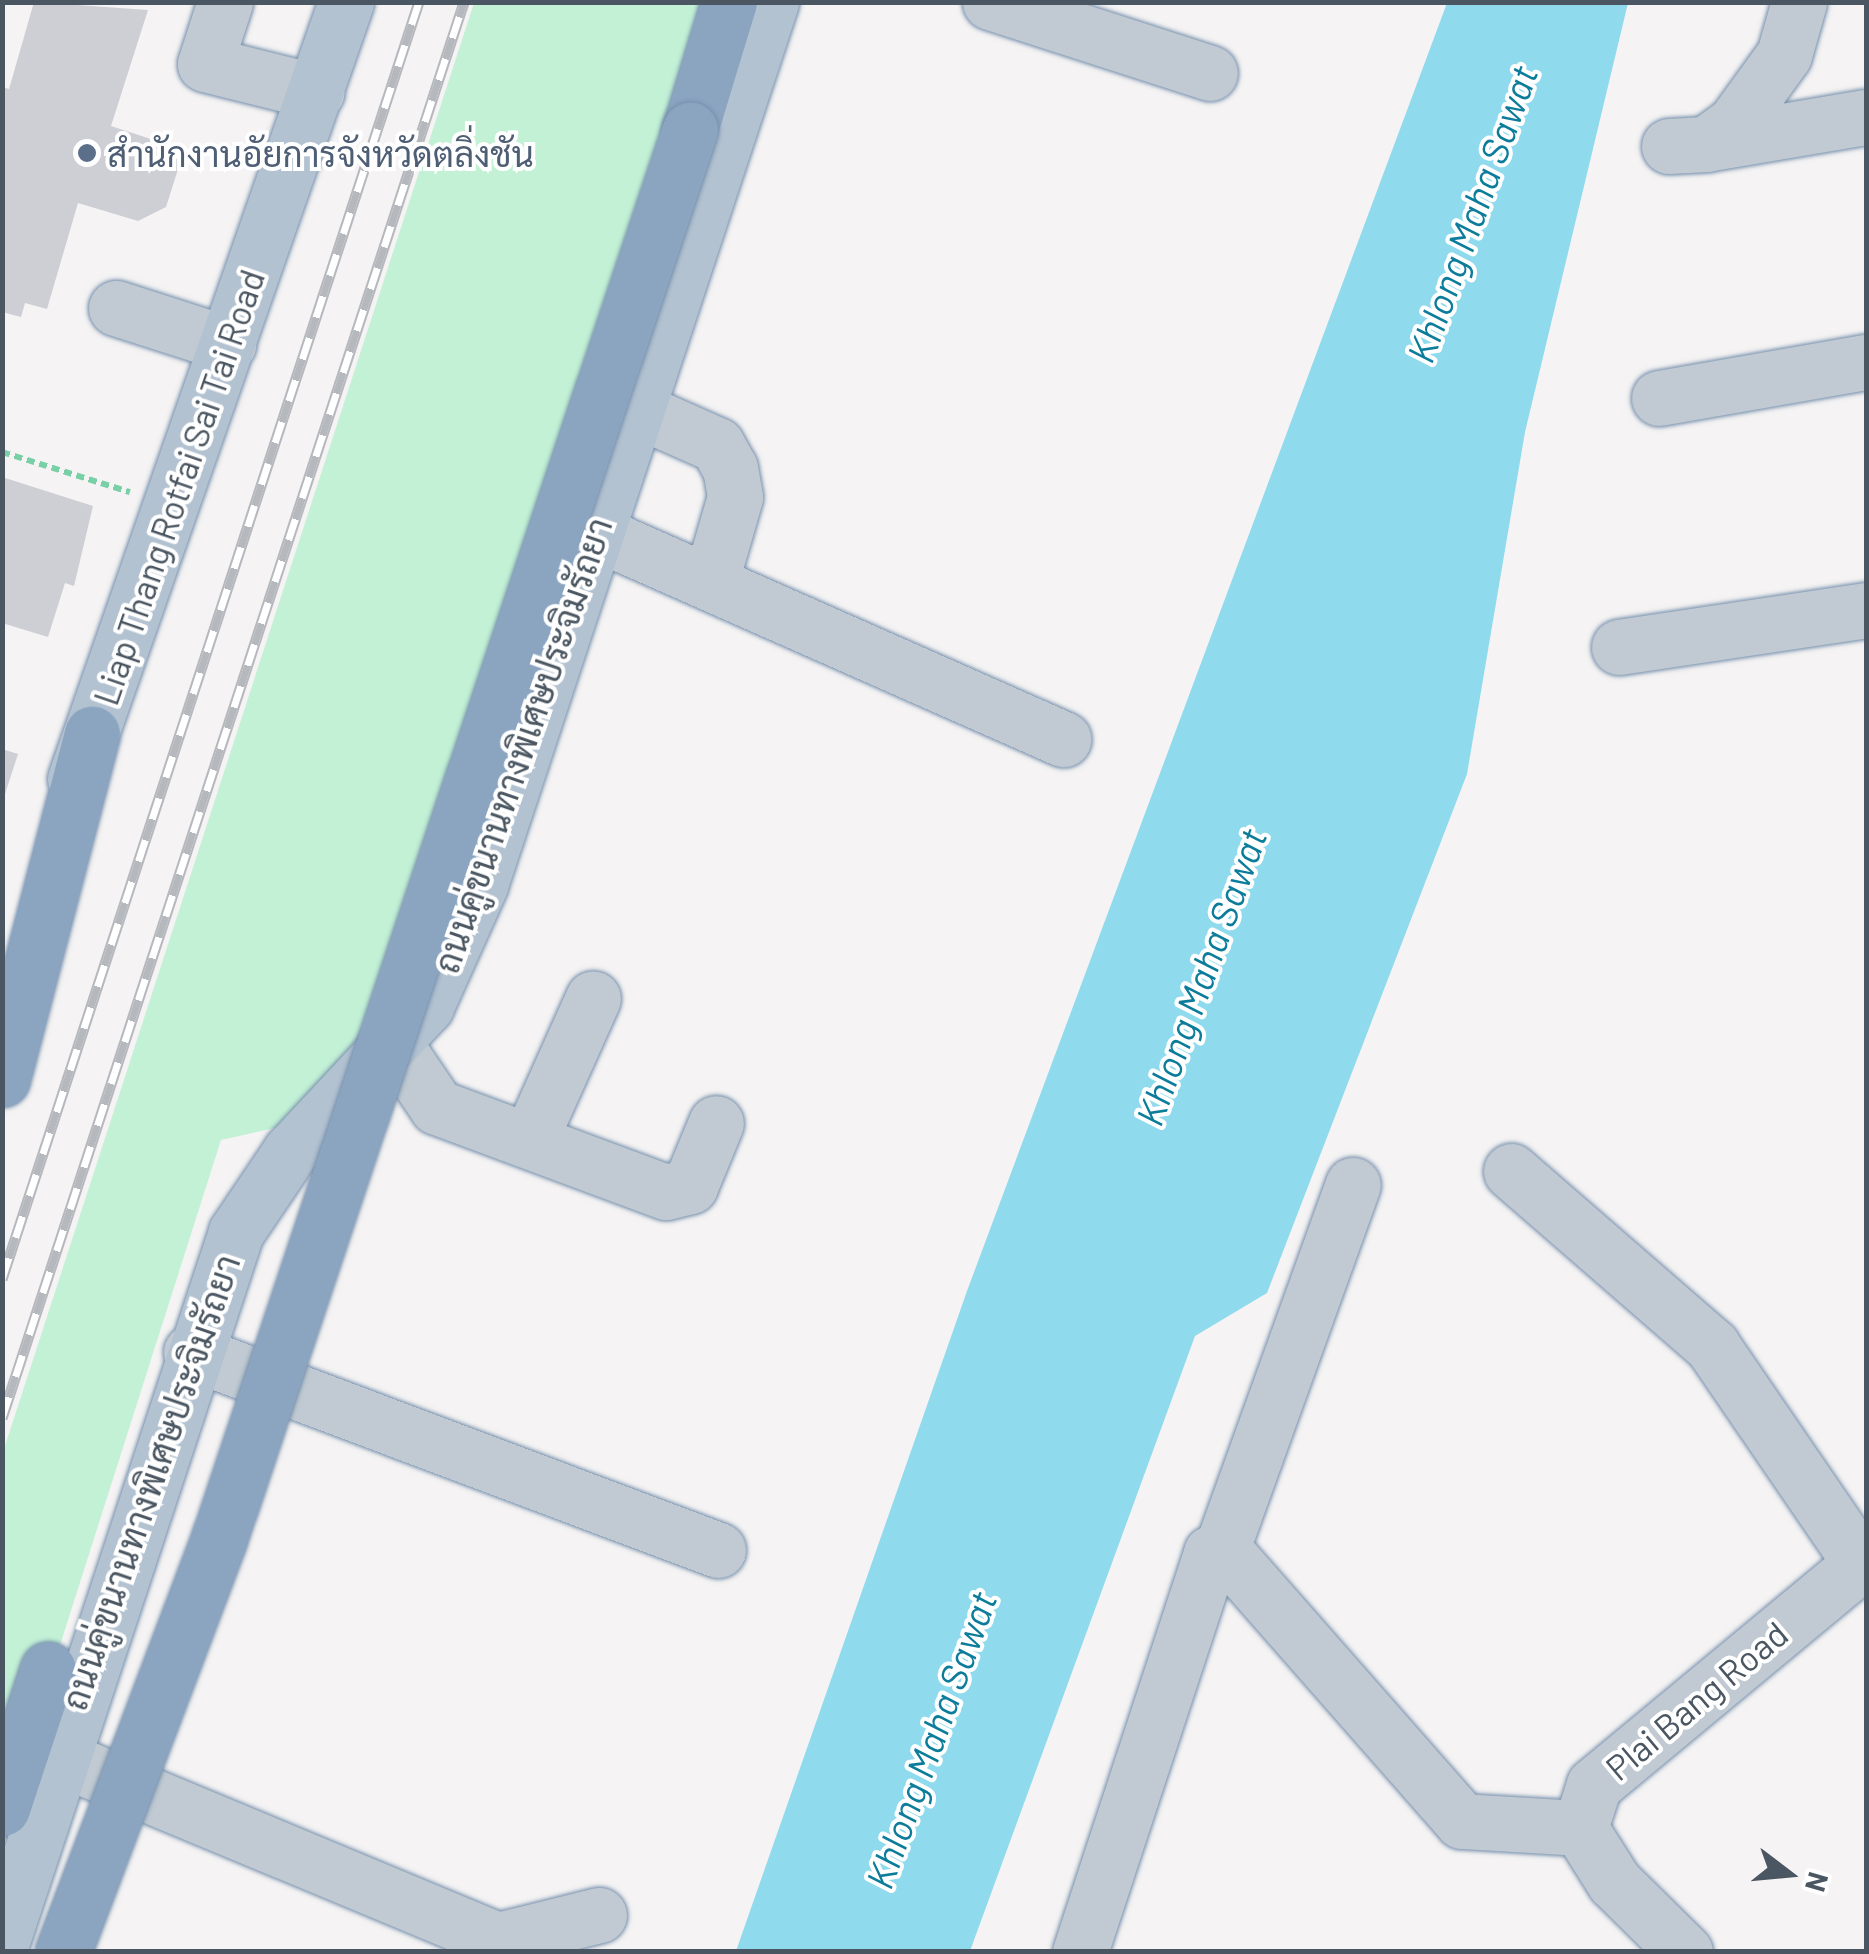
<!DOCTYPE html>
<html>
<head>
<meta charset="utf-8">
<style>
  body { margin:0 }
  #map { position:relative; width:1869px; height:1954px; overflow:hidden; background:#f5f3f3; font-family:Barlow,Sarabun,sans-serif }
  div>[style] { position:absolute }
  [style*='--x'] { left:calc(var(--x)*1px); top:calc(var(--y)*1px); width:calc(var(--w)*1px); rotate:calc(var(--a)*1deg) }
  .green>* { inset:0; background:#c3f1d5 }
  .water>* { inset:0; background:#90daee }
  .building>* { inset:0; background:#cdcfd5 }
  .path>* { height:6px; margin-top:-3px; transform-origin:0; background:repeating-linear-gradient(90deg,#7ad0a6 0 8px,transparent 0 13px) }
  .roads { filter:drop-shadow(0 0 2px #7690ad) drop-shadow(0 0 2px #7690ad) }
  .minor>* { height:55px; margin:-27.5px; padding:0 27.5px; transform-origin:27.5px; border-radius:27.5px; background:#c1cad2 }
  .major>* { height:55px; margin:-27.5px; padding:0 27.5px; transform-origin:27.5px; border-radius:27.5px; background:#b3c2d1 }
  .highway>* { height:55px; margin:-27.5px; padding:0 27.5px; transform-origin:27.5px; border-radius:27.5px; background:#8ba5c1 }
  .rail>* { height:11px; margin-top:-5.5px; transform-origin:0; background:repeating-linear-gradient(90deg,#fff 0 22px,#b5b8bd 0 44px); box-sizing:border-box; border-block:2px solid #b5b8bd }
  .bridges { filter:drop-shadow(0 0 2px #7690ad) drop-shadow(0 0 2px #7690ad) }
  .highway-bridge>* { height:55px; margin:-27.5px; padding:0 27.5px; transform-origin:27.5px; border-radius:27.5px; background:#8ba5c1 }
  .dots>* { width:28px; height:28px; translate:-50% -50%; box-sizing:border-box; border:5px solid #fff; border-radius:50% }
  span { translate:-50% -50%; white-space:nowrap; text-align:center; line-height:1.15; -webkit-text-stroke:8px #fff; paint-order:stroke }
  .service-label { font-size:35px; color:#4e5e75 }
  .left { translate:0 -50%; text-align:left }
  .street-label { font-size:35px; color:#4a5661 }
  .water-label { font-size:38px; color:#0c7c9b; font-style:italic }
  .frame { position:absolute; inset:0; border:5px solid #4a5661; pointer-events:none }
  .north { position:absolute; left:1739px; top:1824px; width:100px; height:100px; -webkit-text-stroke:8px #fff; paint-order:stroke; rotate:106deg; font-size:28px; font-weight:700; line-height:40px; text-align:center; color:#4a5661 }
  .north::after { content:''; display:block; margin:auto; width:35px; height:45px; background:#4a5661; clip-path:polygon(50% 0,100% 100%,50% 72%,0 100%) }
</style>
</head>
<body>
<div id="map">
  <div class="green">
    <i style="clip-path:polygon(474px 3px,704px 3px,420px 976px,279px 1127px,221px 1140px,3px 1824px,3px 1452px)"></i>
  </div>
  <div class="water">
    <i style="clip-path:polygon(1447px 3px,1628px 3px,1525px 432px,1467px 774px,1267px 1293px,1195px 1336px,970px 1951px,736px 1951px,967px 1291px)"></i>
  </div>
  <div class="building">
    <i style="clip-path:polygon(34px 2px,148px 10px,111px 126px,163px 143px,180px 163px,166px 207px,138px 221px,78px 203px,47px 309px,25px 303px,21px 317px,2px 312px,2px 87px,9px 89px)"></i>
    <i style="clip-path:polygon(2px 477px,93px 506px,74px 586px,65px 583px,48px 637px,2px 623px)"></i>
    <i style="clip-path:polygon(2px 749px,18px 754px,3px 800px,2px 800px)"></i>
  </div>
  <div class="path">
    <i style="--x:2;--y:452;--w:134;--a:17.4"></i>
  </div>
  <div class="roads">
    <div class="minor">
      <i style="--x:225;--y:2;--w:65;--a:107.9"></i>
      <i style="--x:205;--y:64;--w:115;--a:14"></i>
      <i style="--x:990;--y:2;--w:231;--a:17.9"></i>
      <i style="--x:1706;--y:144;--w:162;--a:-9.6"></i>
      <i style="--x:1669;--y:146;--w:37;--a:-3"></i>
      <i style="--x:1706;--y:144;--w:34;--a:-36"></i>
      <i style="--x:1734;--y:124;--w:85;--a:-54.1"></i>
      <i style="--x:1784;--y:55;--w:55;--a:-74.2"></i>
      <i style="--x:116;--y:308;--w:118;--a:17.8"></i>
      <i style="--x:1659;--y:398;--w:210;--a:-9.9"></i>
      <i style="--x:638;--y:410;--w:86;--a:23.9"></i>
      <i style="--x:717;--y:445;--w:26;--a:61"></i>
      <i style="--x:730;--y:468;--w:29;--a:80"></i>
      <i style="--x:735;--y:497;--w:86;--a:106.1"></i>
      <i style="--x:597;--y:533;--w:510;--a:23.85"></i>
      <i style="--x:1619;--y:647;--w:250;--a:-8.5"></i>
      <i style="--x:397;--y:1048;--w:71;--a:55.9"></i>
      <i style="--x:437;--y:1107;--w:244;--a:20.4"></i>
      <i style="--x:666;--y:1192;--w:25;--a:-14"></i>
      <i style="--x:690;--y:1186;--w:68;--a:-67.6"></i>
      <i style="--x:530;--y:1139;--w:154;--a:-65.9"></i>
      <i style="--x:1511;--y:1171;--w:267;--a:41"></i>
      <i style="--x:1712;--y:1346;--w:264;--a:55.6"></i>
      <i style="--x:191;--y:1352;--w:563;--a:20.59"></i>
      <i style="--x:1222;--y:1548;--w:363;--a:48.7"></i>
      <i style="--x:1462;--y:1821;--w:118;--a:3.4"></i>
      <i style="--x:58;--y:1757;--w:477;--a:22.6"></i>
      <i style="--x:498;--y:1940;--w:104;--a:-13.9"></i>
      <i style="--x:1080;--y:1952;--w:420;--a:-71.8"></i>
      <i style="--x:1211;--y:1553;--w:12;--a:-24"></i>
      <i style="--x:1222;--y:1548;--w:386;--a:-70.2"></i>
      <i style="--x:1685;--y:1952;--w:100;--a:-135.4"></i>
      <i style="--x:1614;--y:1882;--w:64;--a:-122.2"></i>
      <i style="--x:1580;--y:1828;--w:45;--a:-72"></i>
      <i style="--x:1594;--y:1785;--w:354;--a:-39.7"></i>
    </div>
    <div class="major">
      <i style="--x:75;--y:779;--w:823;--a:-70.77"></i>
      <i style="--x:2;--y:1941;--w:747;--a:-71.73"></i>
      <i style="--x:236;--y:1232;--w:97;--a:-56"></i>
      <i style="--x:290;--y:1152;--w:200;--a:-47"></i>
      <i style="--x:426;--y:1006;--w:133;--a:-65.9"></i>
      <i style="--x:480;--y:885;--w:930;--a:-71.76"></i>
    </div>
    <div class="highway">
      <i style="--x:690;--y:130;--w:134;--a:-73.1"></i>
      <i style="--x:2;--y:1079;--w:357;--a:-75.4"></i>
      <i style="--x:2;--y:1808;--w:146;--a:-71.7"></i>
    </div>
  </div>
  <div class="rail">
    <i style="--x:2;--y:1279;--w:1343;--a:-71.92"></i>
    <i style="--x:2;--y:1418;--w:1489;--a:-71.93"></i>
  </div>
  <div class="bridges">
    <div class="highway-bridge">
      <i style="--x:63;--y:1952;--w:441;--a:-69.3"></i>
      <i style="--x:219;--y:1539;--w:1486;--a:-71.52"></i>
    </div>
  </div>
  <div class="dots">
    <i style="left:87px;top:153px;background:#5c6f8a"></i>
  </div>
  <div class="service-label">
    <span class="left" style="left:107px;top:153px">สํานักงานอัยการจังหวัดตลิ่งชัน</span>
  </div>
  <div class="street-label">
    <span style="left:178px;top:487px;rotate:-71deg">Liap Thang Rotfai Sai Tai Road</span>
    <span style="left:522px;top:745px;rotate:-71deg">ถนนคู่ขนานทางพิเศษประจิมรัถยา</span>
    <span style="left:150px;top:1482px;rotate:-71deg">ถนนคู่ขนานทางพิเศษประจิมรัถยา</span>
    <span style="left:1696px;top:1700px;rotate:-40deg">Plai Bang Road</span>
  </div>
  <div class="water-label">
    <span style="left:1472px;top:214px;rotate:-70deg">Khlong Maha Sawat</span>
    <span style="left:1201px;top:977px;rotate:-70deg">Khlong Maha Sawat</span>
    <span style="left:931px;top:1740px;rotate:-70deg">Khlong Maha Sawat</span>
  </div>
  <div class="frame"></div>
  <div class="north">N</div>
</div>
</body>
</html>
